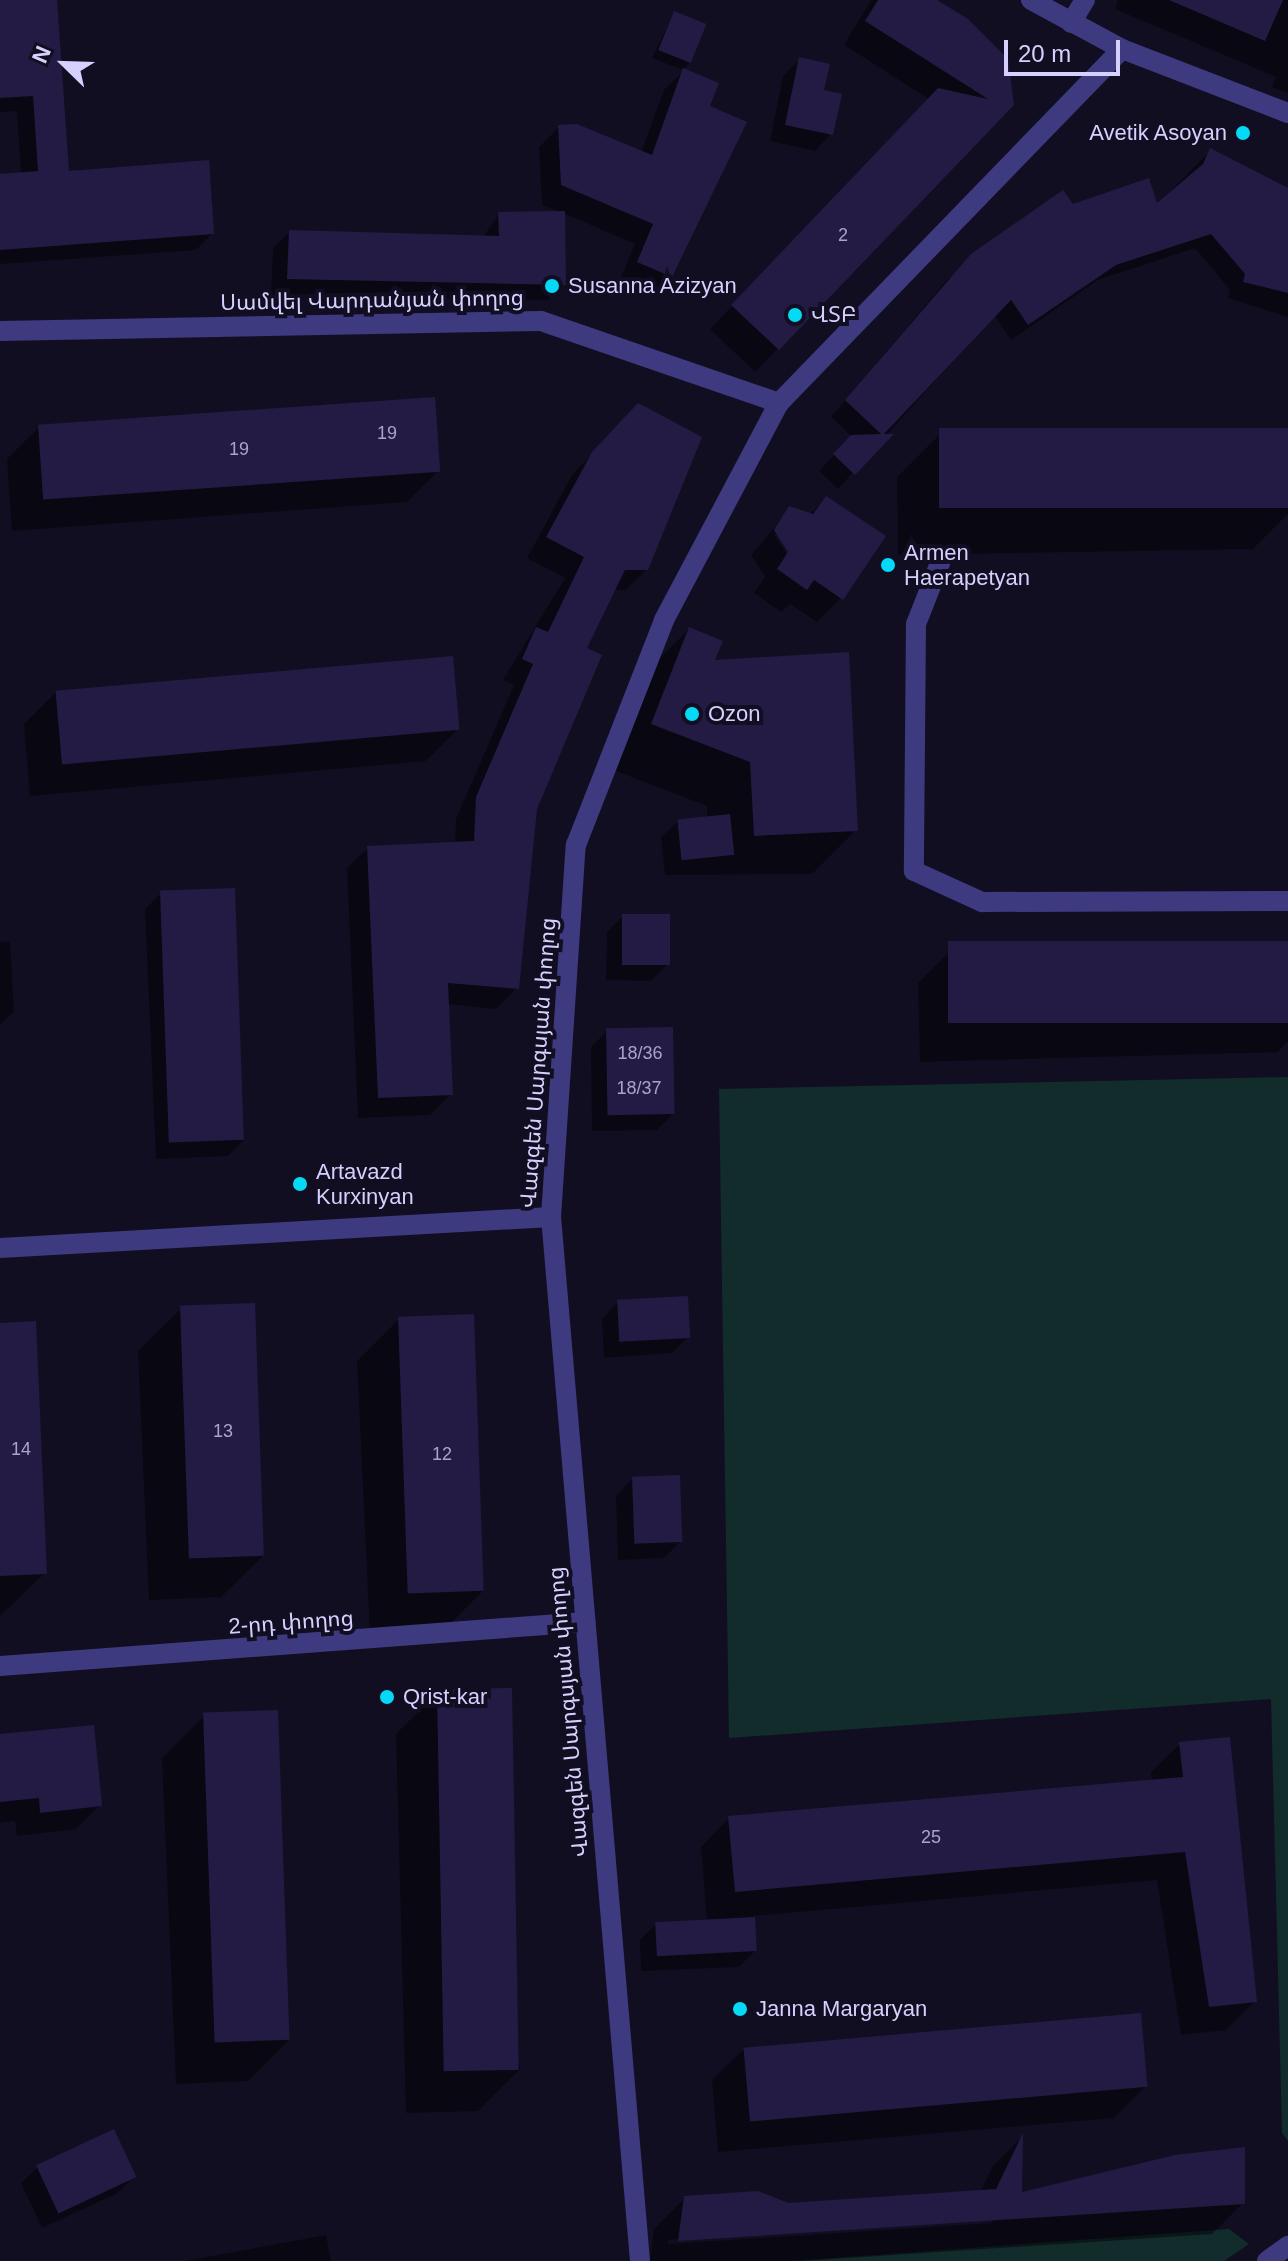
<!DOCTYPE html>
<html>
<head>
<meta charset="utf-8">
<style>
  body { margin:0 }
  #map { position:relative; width:1288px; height:2261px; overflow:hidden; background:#120e22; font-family:Helvetica,"Noto Sans Armenian",sans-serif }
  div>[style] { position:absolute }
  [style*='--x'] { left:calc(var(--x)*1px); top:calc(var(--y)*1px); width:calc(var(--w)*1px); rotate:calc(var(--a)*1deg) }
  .green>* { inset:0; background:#112c2b }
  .shadow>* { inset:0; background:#0007 }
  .building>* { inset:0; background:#231b43; transform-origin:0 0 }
  .minor>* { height:20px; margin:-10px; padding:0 10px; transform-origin:10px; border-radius:10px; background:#3e3a80 }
  .tertiary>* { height:20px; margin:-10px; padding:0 10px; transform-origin:10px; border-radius:10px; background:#3e3a80 }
  .dots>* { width:22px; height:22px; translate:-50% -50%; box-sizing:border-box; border:4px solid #120e22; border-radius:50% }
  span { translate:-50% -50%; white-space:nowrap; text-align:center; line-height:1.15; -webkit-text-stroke:8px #120e22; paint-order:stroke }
  .number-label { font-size:18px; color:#a9a3cf }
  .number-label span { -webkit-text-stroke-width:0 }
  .poi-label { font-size:22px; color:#d6d0fe }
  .right { translate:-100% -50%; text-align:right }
  .left { translate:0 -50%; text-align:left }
  .street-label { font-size:22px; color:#d6d0fe }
  .north { position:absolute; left:24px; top:24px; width:80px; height:80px; -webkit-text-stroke:6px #120e22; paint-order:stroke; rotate:293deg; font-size:22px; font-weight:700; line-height:32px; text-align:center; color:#d6d0fe }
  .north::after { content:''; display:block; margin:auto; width:28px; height:36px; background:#d6d0fe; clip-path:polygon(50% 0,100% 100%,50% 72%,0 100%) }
  .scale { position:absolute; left:1004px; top:40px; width:116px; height:36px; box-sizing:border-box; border:4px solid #d6d0fe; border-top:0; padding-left:10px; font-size:24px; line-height:28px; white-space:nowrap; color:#d6d0fe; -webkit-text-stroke:6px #120e22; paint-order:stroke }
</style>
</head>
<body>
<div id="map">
  <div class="green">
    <i style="clip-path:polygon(1288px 1077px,1288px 2141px,1282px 2133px,1271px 1699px,729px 1738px,719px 1089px)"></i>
    <i style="clip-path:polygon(1229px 2229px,1249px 2244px,1224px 2261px,792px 2261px)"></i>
  </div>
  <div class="shadow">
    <i style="clip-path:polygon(0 0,55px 0,67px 173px,212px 234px,196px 250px,0 264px,0 176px,21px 175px,17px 111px,0 112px)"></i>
    <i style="clip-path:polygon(871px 0,933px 0,1012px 104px,755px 372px,710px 329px,929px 99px,844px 45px)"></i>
    <i style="clip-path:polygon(1118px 0,1288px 0,1288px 93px,1272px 87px,1276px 77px,1115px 9px)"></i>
    <i style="clip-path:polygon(674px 13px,690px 63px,683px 70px,652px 58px)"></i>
    <i style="clip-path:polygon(799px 60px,822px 92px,831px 134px,815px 151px,770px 141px,783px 76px)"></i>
    <i style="clip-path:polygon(683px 71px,707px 107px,671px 276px,651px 295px,619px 282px,635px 244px,563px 213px,564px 284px,548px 300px,271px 295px,273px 248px,290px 232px,483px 237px,499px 214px,562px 213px,542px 205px,539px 147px,559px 127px,641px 153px,664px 90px)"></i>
    <i style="clip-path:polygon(1210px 151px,1288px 190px,1288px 317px,1228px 298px,1230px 290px,1195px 248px,1098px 280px,1011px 340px,994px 315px,838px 489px,819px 471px,852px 437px,831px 417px,946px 281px,1063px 192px,1072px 207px,1156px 206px)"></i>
    <i style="clip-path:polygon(618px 426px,647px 569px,626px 590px,613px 590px,584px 649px,535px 808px,517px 988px,496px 1009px,447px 1004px,451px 1094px,430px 1115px,358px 1118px,347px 868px,368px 848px,455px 844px,456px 819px,514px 685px,503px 680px,565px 578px,527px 558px,572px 475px)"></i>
    <i style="clip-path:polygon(38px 428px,438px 471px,407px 502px,12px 531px,7px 459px)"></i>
    <i style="clip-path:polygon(1288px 430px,1288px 514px,1253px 549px,898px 555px,897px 477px,939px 435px)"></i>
    <i style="clip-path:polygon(evenodd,826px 498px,841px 598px,817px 622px,790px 604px,781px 612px,754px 593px,765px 577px,751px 555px,790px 509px,809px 515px,826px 498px,774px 534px,779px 534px,795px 559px,792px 562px,774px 534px)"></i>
    <i style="clip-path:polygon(689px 629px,856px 830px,812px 874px,665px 875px,661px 837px,678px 821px,707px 818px,707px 806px,608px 768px,645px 673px)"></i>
    <i style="clip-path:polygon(56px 692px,457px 730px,426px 761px,30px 796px,24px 724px)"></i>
    <i style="clip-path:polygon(161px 893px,244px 1140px,228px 1156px,156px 1159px,145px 909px)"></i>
    <i style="clip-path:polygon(623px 916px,667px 965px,651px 981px,606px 980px,607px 932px)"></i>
    <i style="clip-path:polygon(10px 941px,14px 1012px,0 1025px,0 942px)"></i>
    <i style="clip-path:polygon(1288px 943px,1288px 1042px,1277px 1052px,920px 1062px,918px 983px,949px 952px)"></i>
    <i style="clip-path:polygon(607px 1031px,673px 1114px,657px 1130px,592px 1131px,591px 1047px)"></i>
    <i style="clip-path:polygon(618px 1302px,688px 1337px,672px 1353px,604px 1358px,602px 1319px)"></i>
    <i style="clip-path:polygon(181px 1309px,264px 1555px,221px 1597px,149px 1600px,138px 1351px)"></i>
    <i style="clip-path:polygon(399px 1319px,484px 1590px,442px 1632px,370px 1636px,357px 1361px)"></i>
    <i style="clip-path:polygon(0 1325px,45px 1573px,0 1616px)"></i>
    <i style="clip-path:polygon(632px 1479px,680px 1542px,664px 1558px,618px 1560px,616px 1496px)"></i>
    <i style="clip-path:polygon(438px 1692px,520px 2069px,478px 2111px,406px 2113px,396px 1734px)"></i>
    <i style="clip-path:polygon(204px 1716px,290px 2039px,248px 2081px,176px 2084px,162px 1758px)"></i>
    <i style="clip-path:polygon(0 1736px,100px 1805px,76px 1829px,17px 1836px,15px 1821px,0 1823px)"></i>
    <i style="clip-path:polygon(1180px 1744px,1255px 2001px,1226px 2030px,1181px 2035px,1157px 1880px,753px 1916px,755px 1951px,739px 1967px,641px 1971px,640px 1940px,656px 1924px,707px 1921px,701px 1847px,729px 1818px,1152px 1782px,1151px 1772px)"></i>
    <i style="clip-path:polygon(744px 2049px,1145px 2087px,1114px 2118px,718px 2152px,712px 2080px)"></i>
    <i style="clip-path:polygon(evenodd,1021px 2138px,1020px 2195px,1243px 2203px,1212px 2234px,802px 2261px,650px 2261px,654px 2229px,685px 2198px,788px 2205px,980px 2192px,993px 2166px,1021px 2138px,992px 2218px,992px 2223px,668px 2244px,668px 2240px,992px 2218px)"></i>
    <i style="clip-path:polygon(38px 2167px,134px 2176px,118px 2193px,42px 2228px,21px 2183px)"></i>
    <i style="clip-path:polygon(326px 2235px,331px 2261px,185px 2261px)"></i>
  </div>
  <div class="building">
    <i style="clip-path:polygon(0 0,57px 0,69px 171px,209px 160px,214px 234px,0 250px,0 174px,38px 171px,33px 96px,0 98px)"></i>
    <i style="clip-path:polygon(878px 0,937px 0,968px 19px,1008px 59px,1014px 105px,779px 350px,731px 305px,938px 88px,988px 99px,865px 21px)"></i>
    <i style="clip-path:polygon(1169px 0,1283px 0,1265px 41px)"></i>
    <i style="left:674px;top:11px;width:35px;height:42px;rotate:22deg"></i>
    <i style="clip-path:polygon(799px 57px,830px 64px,824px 90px,842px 94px,833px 135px,785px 125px)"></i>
    <i style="clip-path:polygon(683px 68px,719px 83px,710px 106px,747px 122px,672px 277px,637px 262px,653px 224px,561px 185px,558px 125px,577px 124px,652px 155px)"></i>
    <i style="clip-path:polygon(1210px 148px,1288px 188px,1288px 293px,1243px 282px,1245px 274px,1211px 234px,1116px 265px,1028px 325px,1011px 300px,884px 434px,894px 434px,855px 475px,833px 454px,851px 435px,881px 434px,845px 400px,971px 254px,1063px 190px,1073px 204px,1149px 178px,1157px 203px,1203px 164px)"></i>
    <i style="clip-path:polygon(565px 211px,566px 285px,287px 279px,289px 230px,499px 236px,498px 212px)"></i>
    <i style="left:435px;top:397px;width:75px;height:398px;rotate:86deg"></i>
    <i style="clip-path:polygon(638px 403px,702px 437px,648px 570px,625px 570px,587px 648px,602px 655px,537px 809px,519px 989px,448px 983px,453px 1095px,378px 1098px,367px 846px,474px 841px,476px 797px,533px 664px,522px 659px,536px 627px,548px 632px,584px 557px,546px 537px,592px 452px)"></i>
    <i style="left:1288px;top:428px;width:80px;height:349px;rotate:90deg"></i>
    <i style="clip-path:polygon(826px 496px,886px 536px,843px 600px,814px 580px,807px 590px,777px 569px,788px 552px,774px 530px,789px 506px,813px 514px)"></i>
    <i style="clip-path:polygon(689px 627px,723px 641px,715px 660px,849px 652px,858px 831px,754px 836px,750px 762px,651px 724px)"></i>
    <i style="left:453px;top:656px;width:74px;height:399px;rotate:85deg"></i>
    <i style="left:730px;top:814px;width:41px;height:53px;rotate:84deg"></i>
    <i style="left:235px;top:888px;width:252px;height:75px;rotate:88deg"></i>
    <i style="left:622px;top:914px;width:48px;height:51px"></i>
    <i style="left:1288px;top:941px;width:82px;height:340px;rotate:90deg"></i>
    <i style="left:673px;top:1027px;width:87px;height:67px;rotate:89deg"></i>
    <i style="left:688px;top:1296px;width:42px;height:71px;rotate:87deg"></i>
    <i style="left:255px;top:1303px;width:253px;height:75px;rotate:88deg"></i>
    <i style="left:474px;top:1314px;width:277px;height:76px;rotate:88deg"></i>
    <i style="clip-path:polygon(36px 1321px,47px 1574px,0 1576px,0 1323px)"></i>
    <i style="left:680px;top:1475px;width:67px;height:48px;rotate:88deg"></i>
    <i style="left:512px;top:1688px;width:382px;height:75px;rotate:89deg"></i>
    <i style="left:278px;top:1710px;width:330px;height:75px;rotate:88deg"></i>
    <i style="clip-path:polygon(94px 1725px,102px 1806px,40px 1813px,39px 1798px,0 1802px,0 1734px)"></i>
    <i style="clip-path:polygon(1230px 1737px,1257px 2002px,1209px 2007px,1185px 1852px,735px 1892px,728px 1816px,1183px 1777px,1179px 1742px)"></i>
    <i style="left:755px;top:1917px;width:34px;height:100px;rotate:87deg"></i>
    <i style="left:1141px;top:2013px;width:74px;height:399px;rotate:85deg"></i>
    <i style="left:114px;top:2129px;width:53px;height:86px;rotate:65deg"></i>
    <i style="clip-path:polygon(1023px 2133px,1022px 2192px,1175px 2155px,1245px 2147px,1245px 2204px,678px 2241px,684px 2196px,758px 2191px,788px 2203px,996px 2189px)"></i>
  </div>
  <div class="minor">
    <i style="--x:1071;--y:23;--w:27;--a:-59"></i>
    <i style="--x:942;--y:558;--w:71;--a:111.5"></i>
    <i style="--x:916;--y:624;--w:247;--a:90.5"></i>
    <i style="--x:914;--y:871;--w:75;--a:24.5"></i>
    <i style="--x:982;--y:902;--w:306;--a:-0.2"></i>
    <i style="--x:0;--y:1248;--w:552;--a:-3.22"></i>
    <i style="--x:0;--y:1666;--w:587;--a:-4.3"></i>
  </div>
  <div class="tertiary">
    <i style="--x:1031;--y:0;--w:103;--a:28.3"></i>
    <i style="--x:1122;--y:49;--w:178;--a:21.1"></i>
    <i style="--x:0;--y:331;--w:541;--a:-1.06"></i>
    <i style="--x:541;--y:321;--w:252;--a:19"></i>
    <i style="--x:640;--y:2261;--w:1048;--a:-94.87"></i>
    <i style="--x:551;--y:1217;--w:373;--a:-86.2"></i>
    <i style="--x:576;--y:845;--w:242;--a:-68.6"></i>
    <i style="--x:664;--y:620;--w:246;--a:-62.1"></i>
    <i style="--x:779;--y:403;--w:493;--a:-45.9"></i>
    <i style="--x:1267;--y:2261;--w:26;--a:-36"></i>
  </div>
  <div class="dots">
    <i style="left:1243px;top:133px;background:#06d9f5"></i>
    <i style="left:552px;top:286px;background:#06d9f5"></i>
    <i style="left:795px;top:315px;background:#06d9f5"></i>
    <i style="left:888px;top:565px;background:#06d9f5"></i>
    <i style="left:692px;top:714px;background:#06d9f5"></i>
    <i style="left:300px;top:1184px;background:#06d9f5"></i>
    <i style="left:387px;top:1697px;background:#06d9f5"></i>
    <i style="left:740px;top:2009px;background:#06d9f5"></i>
  </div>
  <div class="number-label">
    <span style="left:843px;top:235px">2</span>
    <span style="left:387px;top:433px">19</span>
    <span style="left:239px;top:449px">19</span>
    <span style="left:640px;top:1053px">18/36</span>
    <span style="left:639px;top:1088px">18/37</span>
    <span style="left:223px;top:1431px">13</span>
    <span style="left:21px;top:1449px">14</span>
    <span style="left:442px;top:1454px">12</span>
    <span style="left:931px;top:1837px">25</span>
  </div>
  <div class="poi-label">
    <span class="right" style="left:1227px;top:133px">Avetik Asoyan</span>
    <span class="left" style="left:568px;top:286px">Susanna Azizyan</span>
    <span class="left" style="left:811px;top:315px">ՎՏԲ</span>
    <span class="left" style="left:904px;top:565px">Armen<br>Haerapetyan</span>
    <span class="left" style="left:708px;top:714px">Ozon</span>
    <span class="left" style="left:316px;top:1184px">Artavazd<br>Kurxinyan</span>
    <span class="left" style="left:403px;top:1697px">Qrist-kar</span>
    <span class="left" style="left:756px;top:2009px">Janna Margaryan</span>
  </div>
  <div class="street-label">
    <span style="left:372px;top:300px;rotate:-1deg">Սամվել Վարդանյան փողոց</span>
    <span style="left:538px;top:1063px;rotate:-86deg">Վազգեն Սարգսյան փողոց</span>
    <span style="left:291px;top:1622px;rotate:-4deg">2-րդ փողոց</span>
    <span style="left:568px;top:1712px;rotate:-95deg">Վազգեն Սարգսյան փողոց</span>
  </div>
  <div class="north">N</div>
  <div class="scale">20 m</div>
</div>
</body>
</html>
